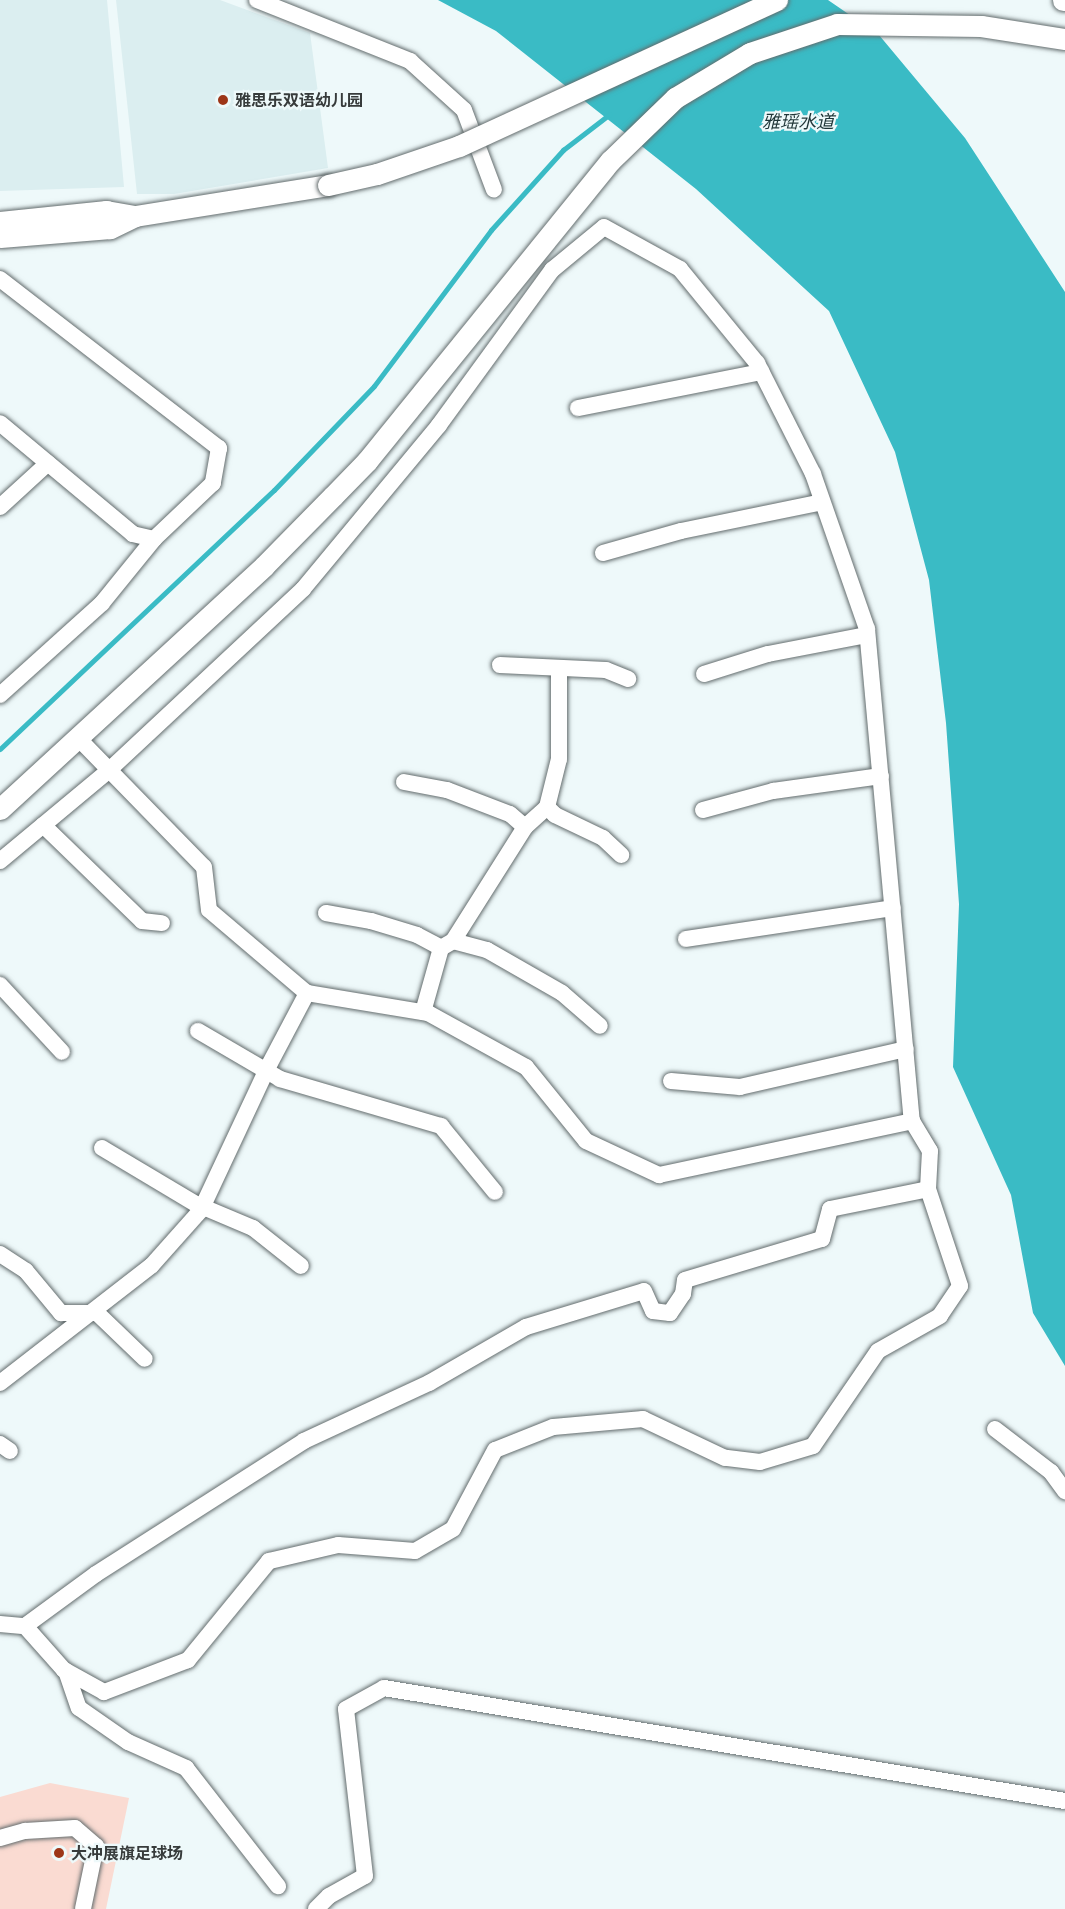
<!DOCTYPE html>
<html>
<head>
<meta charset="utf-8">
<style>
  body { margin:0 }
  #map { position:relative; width:1065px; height:1909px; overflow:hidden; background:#eef9fa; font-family:"IBM Plex Sans","Noto Sans SC",sans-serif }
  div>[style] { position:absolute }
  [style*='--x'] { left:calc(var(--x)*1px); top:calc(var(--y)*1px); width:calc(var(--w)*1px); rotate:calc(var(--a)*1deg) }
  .built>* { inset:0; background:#dbeef0 }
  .green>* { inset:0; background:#fadbd2 }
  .water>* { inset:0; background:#3abbc5 }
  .stream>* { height:5px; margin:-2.5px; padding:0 2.5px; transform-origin:2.5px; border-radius:2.5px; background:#3abbc5 }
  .roads { filter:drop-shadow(0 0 2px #636c6d) drop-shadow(0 0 2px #636c6d) }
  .minor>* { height:16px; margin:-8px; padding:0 8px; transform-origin:8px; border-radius:8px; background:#fff }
  .tertiary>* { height:21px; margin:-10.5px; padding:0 10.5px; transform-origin:10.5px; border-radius:10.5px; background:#fff }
  .bridges { filter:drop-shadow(0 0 2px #636c6d) drop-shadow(0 0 2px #636c6d) }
  .tertiary-bridge>* { height:21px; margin:-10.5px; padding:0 10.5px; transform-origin:10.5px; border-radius:10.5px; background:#fff }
  .dots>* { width:16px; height:16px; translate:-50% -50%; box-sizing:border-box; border:3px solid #eef9fa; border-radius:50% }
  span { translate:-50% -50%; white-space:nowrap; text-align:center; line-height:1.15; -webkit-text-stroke:4.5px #eef9fa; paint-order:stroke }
  .poi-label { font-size:16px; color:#373b3b; font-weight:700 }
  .left { translate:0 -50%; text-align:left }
  .water-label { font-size:18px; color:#1f3537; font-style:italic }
</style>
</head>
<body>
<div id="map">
  <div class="built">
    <i style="clip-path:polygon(0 0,107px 0,124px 187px,0 191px)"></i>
    <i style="clip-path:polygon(116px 0,220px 0,310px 33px,328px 168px,174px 194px,137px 194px)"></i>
  </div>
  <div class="green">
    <i style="clip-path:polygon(50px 1783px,129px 1798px,106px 1909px,0 1909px,0 1797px)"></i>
  </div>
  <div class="water">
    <i style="clip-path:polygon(438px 0,828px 0,879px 35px,965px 138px,1065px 292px,1065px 1366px,1033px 1313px,1011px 1195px,953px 1067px,959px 904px,946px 723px,929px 580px,895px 452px,829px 311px,696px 189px,496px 31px)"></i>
  </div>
  <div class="stream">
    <i style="--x:0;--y:749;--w:377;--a:-43.4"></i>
    <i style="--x:274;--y:490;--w:144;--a:-46.1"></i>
    <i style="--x:374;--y:386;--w:195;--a:-53.1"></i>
    <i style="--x:491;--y:230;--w:108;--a:-48"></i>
    <i style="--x:563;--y:150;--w:59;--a:-37.5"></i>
  </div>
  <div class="roads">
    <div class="minor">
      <i style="--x:257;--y:0;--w:165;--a:21.7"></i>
      <i style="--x:410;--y:61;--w:73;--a:42.2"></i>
      <i style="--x:464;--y:110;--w:85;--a:69.4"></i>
      <i style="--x:0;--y:279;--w:277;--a:37.7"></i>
      <i style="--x:219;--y:448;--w:36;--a:100"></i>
      <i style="--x:213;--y:483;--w:81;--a:136.5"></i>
      <i style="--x:154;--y:539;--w:22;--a:-167"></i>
      <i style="--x:133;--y:534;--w:173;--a:-140.2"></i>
      <i style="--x:578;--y:408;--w:187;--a:-11.1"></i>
      <i style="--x:0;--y:507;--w:65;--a:-42.5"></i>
      <i style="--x:603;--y:553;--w:81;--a:-15.8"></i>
      <i style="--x:681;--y:531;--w:144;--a:-11.6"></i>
      <i style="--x:500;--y:665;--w:106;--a:2.7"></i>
      <i style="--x:606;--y:670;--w:24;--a:22"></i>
      <i style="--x:704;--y:674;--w:67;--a:-17.4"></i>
      <i style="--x:768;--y:654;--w:101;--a:-10.9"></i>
      <i style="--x:0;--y:695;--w:137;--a:-42"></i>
      <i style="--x:102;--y:603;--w:82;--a:-50.9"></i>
      <i style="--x:78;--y:738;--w:180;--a:45.7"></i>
      <i style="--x:204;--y:867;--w:43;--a:83.4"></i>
      <i style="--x:209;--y:910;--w:128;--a:40.3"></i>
      <i style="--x:307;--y:993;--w:123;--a:9.4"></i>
      <i style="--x:428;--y:1013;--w:112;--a:28.9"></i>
      <i style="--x:526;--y:1067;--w:95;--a:51"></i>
      <i style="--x:586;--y:1141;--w:81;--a:25"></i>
      <i style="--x:659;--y:1175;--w:259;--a:-12"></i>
      <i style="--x:404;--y:782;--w:44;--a:10.5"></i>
      <i style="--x:447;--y:790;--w:67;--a:20.9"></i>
      <i style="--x:510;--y:814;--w:20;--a:41"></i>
      <i style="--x:547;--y:807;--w:11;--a:45"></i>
      <i style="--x:555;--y:815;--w:53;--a:25.6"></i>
      <i style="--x:603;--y:838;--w:25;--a:43"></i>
      <i style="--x:703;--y:810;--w:73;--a:-15.2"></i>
      <i style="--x:773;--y:791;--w:109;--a:-7.9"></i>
      <i style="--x:43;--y:825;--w:138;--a:44.1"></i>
      <i style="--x:142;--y:921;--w:20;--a:6"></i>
      <i style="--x:0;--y:861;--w:139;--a:-39.8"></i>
      <i style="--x:107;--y:772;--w:268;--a:-43"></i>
      <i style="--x:303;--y:589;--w:213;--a:-50.3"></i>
      <i style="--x:439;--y:425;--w:192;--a:-53.9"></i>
      <i style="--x:552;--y:270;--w:67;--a:-39.6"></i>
      <i style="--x:604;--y:227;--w:87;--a:28.9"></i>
      <i style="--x:680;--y:269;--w:122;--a:50.7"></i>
      <i style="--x:757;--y:363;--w:124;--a:63.2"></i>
      <i style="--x:813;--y:474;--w:164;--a:70.8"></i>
      <i style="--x:867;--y:629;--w:494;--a:84.8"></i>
      <i style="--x:912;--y:1121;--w:35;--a:59"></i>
      <i style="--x:930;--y:1151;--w:38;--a:93"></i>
      <i style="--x:928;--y:1189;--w:102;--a:71.7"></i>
      <i style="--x:960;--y:1286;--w:36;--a:124"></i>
      <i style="--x:940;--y:1316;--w:71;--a:150.6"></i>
      <i style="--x:878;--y:1351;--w:115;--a:124.4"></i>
      <i style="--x:813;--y:1446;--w:55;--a:163.2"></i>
      <i style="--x:760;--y:1462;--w:35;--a:-173"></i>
      <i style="--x:725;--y:1458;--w:91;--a:-154.6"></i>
      <i style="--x:643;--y:1419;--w:90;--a:174.9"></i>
      <i style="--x:553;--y:1427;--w:62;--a:158.4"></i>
      <i style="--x:495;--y:1450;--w:89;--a:118"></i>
      <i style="--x:453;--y:1529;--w:44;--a:149.9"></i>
      <i style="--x:415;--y:1551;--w:77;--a:-175.5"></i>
      <i style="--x:338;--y:1545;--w:71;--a:166.9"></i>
      <i style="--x:269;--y:1561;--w:128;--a:129.3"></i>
      <i style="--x:188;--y:1660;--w:90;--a:159.1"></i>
      <i style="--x:104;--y:1692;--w:46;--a:-151.2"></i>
      <i style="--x:64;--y:1670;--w:59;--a:-131.6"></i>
      <i style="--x:326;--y:913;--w:46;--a:10.1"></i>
      <i style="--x:371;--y:921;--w:48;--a:16.9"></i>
      <i style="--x:417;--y:935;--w:27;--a:28"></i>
      <i style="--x:686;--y:939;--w:209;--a:-8.5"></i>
      <i style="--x:453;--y:941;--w:35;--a:15"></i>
      <i style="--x:487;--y:950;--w:86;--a:29.8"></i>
      <i style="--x:562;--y:993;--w:50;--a:41"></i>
      <i style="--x:0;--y:985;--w:91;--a:47.2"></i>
      <i style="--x:423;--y:1012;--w:66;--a:-74.3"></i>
      <i style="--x:441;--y:948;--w:14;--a:-30"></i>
      <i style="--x:453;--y:941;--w:135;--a:-57.7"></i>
      <i style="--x:525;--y:827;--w:30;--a:-42"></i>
      <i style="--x:547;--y:807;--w:49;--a:-76"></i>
      <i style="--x:559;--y:759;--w:91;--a:-90"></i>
      <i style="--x:198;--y:1031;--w:95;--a:30.3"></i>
      <i style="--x:280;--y:1079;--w:168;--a:16.3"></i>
      <i style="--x:441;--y:1126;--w:85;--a:50.7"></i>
      <i style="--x:671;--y:1081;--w:69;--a:5"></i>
      <i style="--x:740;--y:1087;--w:170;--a:-12.9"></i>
      <i style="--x:102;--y:1148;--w:109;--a:30.8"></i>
      <i style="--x:196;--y:1204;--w:62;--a:22.8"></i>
      <i style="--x:253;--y:1228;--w:61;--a:38.4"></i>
      <i style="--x:0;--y:1254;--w:31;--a:33"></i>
      <i style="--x:26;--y:1271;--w:55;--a:50.2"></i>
      <i style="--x:61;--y:1313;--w:36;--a:0"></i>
      <i style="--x:97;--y:1313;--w:66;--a:43.8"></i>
      <i style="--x:0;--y:1383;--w:192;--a:-37.8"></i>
      <i style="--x:152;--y:1265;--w:74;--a:-48.3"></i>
      <i style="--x:201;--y:1210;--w:158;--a:-64.9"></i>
      <i style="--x:268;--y:1067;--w:84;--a:-62.2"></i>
      <i style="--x:995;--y:1429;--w:71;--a:37.5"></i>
      <i style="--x:1051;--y:1472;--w:24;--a:54"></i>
      <i style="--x:0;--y:1444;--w:12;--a:35"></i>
      <i style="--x:0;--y:1624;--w:25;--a:5"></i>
      <i style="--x:25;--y:1626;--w:88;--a:-36.2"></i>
      <i style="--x:96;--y:1574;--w:247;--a:-32.6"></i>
      <i style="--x:304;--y:1441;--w:138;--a:-24.9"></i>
      <i style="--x:429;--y:1383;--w:112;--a:-30"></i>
      <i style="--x:526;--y:1327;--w:123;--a:-17"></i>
      <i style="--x:644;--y:1291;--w:22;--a:66"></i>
      <i style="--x:653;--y:1311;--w:17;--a:7"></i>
      <i style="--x:670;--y:1313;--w:23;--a:-56"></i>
      <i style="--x:683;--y:1294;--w:14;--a:-82"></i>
      <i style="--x:685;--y:1280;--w:143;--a:-16.7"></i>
      <i style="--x:822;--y:1239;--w:31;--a:-75"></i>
      <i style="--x:830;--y:1209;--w:100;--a:-11.5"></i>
      <i style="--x:66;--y:1671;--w:39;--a:71"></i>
      <i style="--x:79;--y:1708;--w:60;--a:34.8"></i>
      <i style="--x:128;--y:1742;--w:64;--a:24.1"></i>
      <i style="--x:186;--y:1768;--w:150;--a:52.1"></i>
      <i style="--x:0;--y:1838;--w:26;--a:-16"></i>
      <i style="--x:25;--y:1831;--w:50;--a:-3.4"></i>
      <i style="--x:75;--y:1828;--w:28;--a:41"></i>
      <i style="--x:96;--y:1846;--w:64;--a:101.7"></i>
      <i style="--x:316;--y:1909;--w:18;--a:-45"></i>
      <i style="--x:329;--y:1896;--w:41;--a:-29.1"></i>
      <i style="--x:365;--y:1876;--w:168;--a:-96.5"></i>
      <i style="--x:346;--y:1709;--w:43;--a:-28.9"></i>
      <i style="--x:384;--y:1688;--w:690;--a:9.42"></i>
    </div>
    <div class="tertiary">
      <i style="--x:1063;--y:0;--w:2;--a:0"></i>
      <i style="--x:135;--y:216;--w:195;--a:-9.1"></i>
      <i style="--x:0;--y:222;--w:107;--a:-5.9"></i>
      <i style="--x:106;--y:211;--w:29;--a:10"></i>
      <i style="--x:135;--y:216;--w:28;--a:154"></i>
      <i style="--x:110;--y:228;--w:110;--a:175.3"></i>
      <i style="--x:0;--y:809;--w:359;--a:-42.6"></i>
      <i style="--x:264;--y:566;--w:98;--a:-45.4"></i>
      <i style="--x:333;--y:496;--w:49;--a:-45.8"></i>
      <i style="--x:367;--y:461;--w:386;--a:-51"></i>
      <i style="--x:610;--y:161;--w:91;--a:-44.1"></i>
      <i style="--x:675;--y:98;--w:87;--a:-31"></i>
      <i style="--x:750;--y:53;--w:92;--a:-18.4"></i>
      <i style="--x:837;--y:24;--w:144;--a:0.8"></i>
      <i style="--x:981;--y:26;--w:85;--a:8.8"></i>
    </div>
  </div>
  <div class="bridges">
    <div class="tertiary-bridge">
      <i style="--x:328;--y:185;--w:50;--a:-12.7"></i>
      <i style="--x:377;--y:174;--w:87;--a:-18.9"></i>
      <i style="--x:459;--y:146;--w:350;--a:-24.7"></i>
    </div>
  </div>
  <div class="dots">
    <i style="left:223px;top:100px;background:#9d3618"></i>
    <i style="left:59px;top:1853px;background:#9d3618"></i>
  </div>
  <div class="poi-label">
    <span class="left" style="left:235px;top:100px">雅思乐双语幼儿园</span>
    <span class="left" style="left:71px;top:1853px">大冲展旗足球场</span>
  </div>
  <div class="water-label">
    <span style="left:798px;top:122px">雅瑶水道</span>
  </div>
</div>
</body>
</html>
